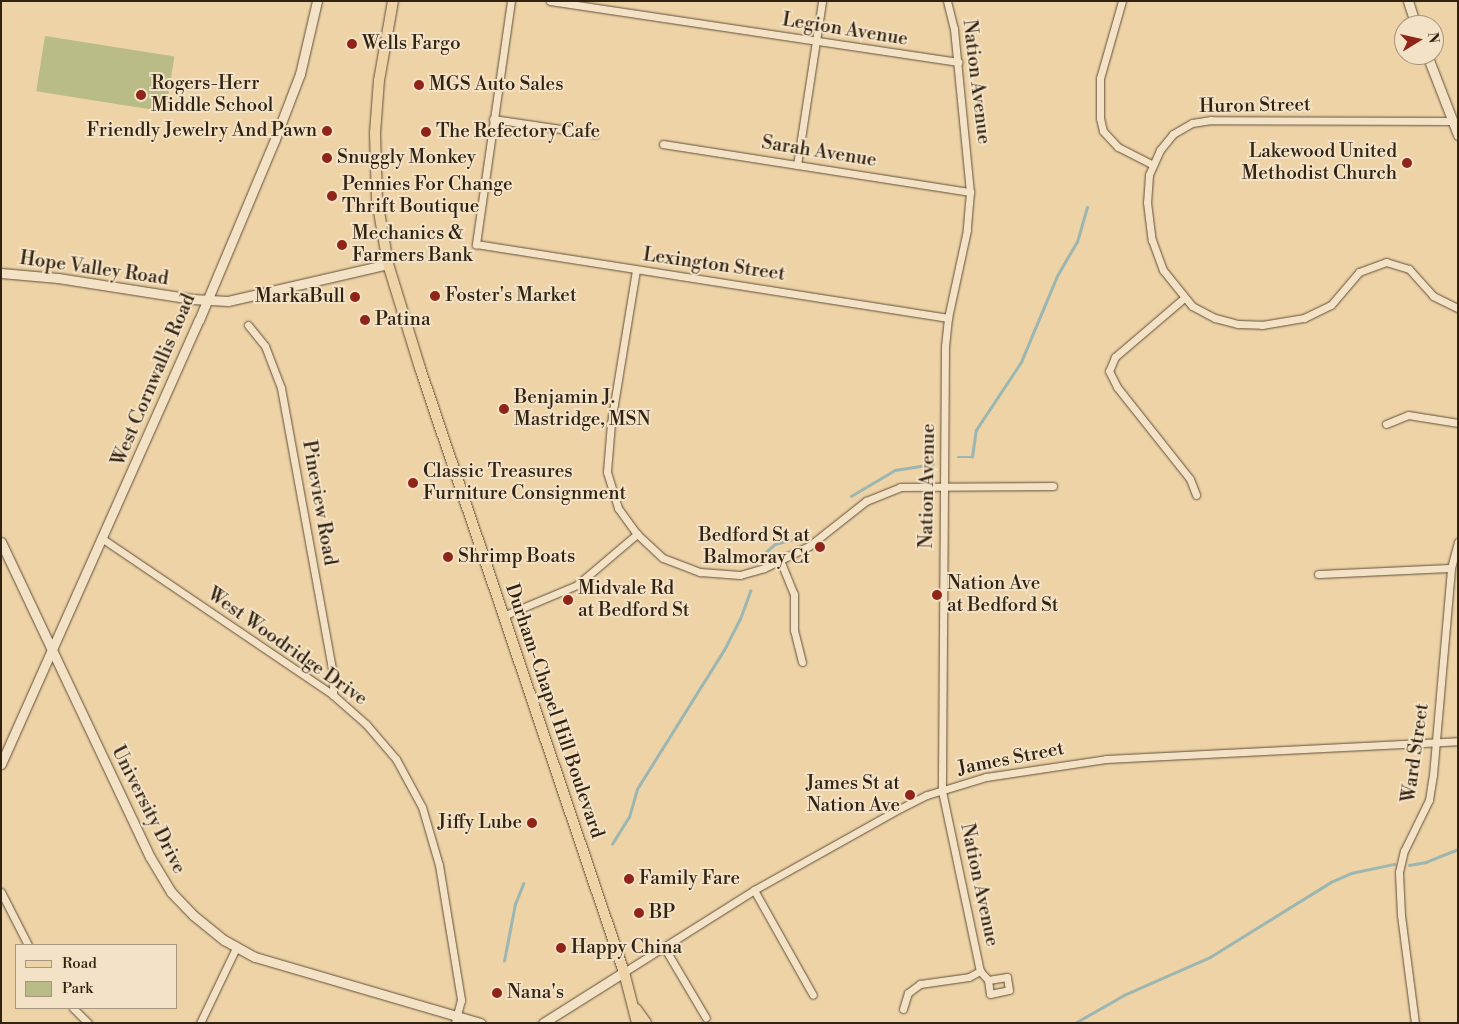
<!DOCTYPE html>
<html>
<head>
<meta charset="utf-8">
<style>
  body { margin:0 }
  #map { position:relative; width:1459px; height:1024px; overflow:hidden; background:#eed3a7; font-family:"Libre Bodoni",serif }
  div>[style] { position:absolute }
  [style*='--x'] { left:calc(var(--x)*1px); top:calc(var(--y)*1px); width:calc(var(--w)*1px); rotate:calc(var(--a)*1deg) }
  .green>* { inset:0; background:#b9bc87; transform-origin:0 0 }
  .stream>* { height:2.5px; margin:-1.25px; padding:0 1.25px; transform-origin:1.25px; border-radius:1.25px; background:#9cb6b1 }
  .roads { filter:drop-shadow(0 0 1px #604f38) drop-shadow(0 0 1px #604f38) }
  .street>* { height:7px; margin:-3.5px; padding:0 3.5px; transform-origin:3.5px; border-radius:3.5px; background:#f4e2c6 }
  .secondary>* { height:9px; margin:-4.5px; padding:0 4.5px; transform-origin:4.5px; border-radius:4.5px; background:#f4e2c6 }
  .primary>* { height:10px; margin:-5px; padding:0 5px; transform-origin:5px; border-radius:5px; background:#eed3a7 }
  .dots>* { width:14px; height:14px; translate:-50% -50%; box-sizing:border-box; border:2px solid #f4e2c6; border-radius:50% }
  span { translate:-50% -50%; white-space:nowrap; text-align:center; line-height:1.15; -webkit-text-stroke:4px #f4e2c6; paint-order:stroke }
  .street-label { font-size:19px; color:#302313 }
  .poi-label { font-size:19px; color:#302313 }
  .left { translate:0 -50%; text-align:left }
  .right { translate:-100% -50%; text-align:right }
  .frame { position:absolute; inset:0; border:2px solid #302313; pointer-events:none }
  .legend { position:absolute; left:15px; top:944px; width:162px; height:65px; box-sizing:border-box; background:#f4e2c6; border:1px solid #a6967e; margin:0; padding:6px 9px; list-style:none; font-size:15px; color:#302313 }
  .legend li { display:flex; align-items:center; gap:10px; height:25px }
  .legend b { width:25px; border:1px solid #a6967e }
  .north { position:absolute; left:1394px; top:15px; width:50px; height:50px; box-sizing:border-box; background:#f4e2c6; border:1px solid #a6967e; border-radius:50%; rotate:81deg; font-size:14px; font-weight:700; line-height:20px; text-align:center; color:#302313 }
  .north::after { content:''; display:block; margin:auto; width:18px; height:22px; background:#8f2418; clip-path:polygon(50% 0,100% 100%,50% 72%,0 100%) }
</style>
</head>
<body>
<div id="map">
  <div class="green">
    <i style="left:45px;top:36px;width:131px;height:56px;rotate:9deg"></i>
  </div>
  <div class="stream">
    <i style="--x:958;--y:457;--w:14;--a:0"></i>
    <i style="--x:972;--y:457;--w:27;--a:-82"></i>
    <i style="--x:976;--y:430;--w:82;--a:-56.5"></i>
    <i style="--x:1021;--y:362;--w:93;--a:-67.3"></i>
    <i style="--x:1057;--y:276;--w:39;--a:-60"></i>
    <i style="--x:1077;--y:242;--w:36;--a:-74"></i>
    <i style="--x:851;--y:496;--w:51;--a:-30.6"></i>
    <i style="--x:895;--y:470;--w:38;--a:-9"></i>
    <i style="--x:766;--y:552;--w:12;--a:-42"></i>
    <i style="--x:775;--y:544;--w:24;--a:-15"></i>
    <i style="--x:612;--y:844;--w:32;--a:-58"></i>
    <i style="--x:629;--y:817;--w:29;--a:-74"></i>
    <i style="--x:637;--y:789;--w:164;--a:-58"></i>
    <i style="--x:724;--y:650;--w:35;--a:-63"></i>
    <i style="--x:740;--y:619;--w:30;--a:-70"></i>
    <i style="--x:1409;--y:865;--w:17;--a:-10"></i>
    <i style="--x:1426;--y:862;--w:35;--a:-22"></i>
    <i style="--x:504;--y:961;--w:58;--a:-79.1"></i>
    <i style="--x:515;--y:904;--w:22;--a:-68"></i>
    <i style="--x:1075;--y:1023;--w:56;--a:-29.7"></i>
    <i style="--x:1124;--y:995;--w:94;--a:-23.8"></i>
    <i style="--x:1210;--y:957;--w:142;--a:-31.8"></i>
    <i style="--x:1331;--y:882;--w:22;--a:-24"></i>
    <i style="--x:1351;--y:873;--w:44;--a:-11.8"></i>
  </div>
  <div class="roads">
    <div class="street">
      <i style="--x:511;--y:1;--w:246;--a:98.2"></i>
      <i style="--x:476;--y:244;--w:478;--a:8.9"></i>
      <i style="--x:550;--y:1;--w:413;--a:8.5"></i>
      <i style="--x:947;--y:1;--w:29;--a:76"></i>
      <i style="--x:954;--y:29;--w:164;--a:84.4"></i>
      <i style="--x:970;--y:192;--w:38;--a:95"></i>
      <i style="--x:967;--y:230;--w:90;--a:102.2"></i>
      <i style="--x:948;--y:318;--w:28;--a:96"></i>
      <i style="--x:945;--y:346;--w:445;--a:90.4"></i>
      <i style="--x:942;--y:791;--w:184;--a:78.1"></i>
      <i style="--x:1122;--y:1;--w:80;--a:105.9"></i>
      <i style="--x:1100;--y:78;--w:40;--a:90"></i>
      <i style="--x:1100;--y:118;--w:13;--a:77"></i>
      <i style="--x:1103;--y:131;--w:22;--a:47"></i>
      <i style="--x:1118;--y:147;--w:38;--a:27"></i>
      <i style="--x:493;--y:119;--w:103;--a:8.4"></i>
      <i style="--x:1452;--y:121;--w:241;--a:-179.8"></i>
      <i style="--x:1211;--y:120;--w:19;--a:171"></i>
      <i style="--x:1192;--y:123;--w:22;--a:150"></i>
      <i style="--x:1173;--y:134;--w:21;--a:129"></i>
      <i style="--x:1160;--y:150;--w:27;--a:114"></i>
      <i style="--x:1149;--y:175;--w:27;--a:94"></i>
      <i style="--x:1147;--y:202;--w:38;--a:83"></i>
      <i style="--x:1152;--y:240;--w:32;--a:70"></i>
      <i style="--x:1163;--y:270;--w:46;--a:51.1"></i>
      <i style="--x:1192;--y:306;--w:26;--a:28"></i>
      <i style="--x:1215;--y:318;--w:24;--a:15"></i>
      <i style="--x:1238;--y:324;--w:24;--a:2"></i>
      <i style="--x:1262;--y:325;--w:43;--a:-9.5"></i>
      <i style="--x:1304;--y:318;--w:30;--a:-26"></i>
      <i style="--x:1331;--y:305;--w:43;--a:-49.7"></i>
      <i style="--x:1359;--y:272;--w:29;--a:-20"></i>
      <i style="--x:1386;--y:262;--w:24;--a:17"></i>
      <i style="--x:1409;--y:269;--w:36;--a:48"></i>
      <i style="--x:1433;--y:296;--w:28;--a:26"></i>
      <i style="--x:663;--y:144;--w:311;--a:8.9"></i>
      <i style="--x:797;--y:165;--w:166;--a:-81.3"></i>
      <i style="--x:636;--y:270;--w:155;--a:99.3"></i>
      <i style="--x:611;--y:423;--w:49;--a:94.7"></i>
      <i style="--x:607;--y:472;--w:38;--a:73"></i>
      <i style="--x:618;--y:508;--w:32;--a:54"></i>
      <i style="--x:637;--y:534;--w:35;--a:43"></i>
      <i style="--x:663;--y:558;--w:40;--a:21"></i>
      <i style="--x:700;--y:572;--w:40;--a:4.3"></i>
      <i style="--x:740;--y:575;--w:25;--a:-16"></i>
      <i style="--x:764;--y:568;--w:50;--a:-26.1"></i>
      <i style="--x:809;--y:546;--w:73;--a:-38.3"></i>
      <i style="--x:866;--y:501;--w:37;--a:-22"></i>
      <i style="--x:900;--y:487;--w:153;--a:-0.4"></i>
      <i style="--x:1184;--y:298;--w:91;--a:139.5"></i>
      <i style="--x:1115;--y:357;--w:15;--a:113"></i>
      <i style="--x:1109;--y:371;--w:18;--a:63"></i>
      <i style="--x:1117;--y:387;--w:117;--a:51.6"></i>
      <i style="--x:1190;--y:479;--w:17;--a:69"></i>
      <i style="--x:248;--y:325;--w:27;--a:51"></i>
      <i style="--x:265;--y:346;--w:45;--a:69.1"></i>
      <i style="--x:281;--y:388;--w:291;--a:79.7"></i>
      <i style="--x:333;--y:674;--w:21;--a:90"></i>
      <i style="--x:1386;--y:424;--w:24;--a:-22"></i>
      <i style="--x:1408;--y:415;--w:51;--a:9.1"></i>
      <i style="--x:103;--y:539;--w:278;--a:34.1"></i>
      <i style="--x:333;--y:695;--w:44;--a:41.3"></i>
      <i style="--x:366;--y:724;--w:46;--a:49.4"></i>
      <i style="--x:396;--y:759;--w:55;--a:61.6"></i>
      <i style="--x:422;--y:807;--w:60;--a:73.7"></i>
      <i style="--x:439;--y:865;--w:137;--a:80.7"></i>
      <i style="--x:461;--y:1000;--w:24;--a:105"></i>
      <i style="--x:780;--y:560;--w:37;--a:68"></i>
      <i style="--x:794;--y:594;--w:36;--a:90"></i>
      <i style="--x:794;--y:630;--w:33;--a:76"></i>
      <i style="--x:1318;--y:574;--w:133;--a:-2.6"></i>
      <i style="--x:503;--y:616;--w:80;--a:-22.7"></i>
      <i style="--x:577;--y:585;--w:79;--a:-40.4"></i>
      <i style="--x:754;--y:890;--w:120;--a:60.7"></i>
      <i style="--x:1;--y:892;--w:59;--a:63"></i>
      <i style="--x:664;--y:947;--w:82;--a:59.4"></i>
      <i style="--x:980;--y:971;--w:12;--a:48"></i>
      <i style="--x:988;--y:980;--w:14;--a:82"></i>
      <i style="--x:990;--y:994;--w:19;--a:-12"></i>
      <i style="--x:1009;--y:990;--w:13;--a:-99"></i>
      <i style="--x:1007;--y:977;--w:19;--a:171"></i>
      <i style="--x:624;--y:972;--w:154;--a:-32.2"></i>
      <i style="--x:754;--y:890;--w:168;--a:-29.2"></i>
      <i style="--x:901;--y:808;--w:29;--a:-27"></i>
      <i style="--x:927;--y:795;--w:62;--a:-17"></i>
      <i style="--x:986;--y:777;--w:121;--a:-8.5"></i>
      <i style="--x:1106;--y:759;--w:352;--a:-2.9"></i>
      <i style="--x:73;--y:1008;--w:21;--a:45"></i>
      <i style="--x:903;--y:1009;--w:17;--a:-73"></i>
      <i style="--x:908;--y:993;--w:15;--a:-37"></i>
      <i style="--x:920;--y:984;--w:49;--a:-8.1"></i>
      <i style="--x:969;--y:977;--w:13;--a:-29"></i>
      <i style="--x:200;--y:1023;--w:83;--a:-64.4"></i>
      <i style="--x:1415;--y:1023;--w:109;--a:-97.4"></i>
      <i style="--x:1401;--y:915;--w:43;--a:-92.7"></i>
      <i style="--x:1399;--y:872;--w:22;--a:-77"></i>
      <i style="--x:1404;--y:851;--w:57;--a:-63.9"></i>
      <i style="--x:1429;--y:800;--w:25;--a:-81"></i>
      <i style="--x:1433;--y:775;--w:208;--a:-85"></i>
      <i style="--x:1451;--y:568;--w:27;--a:-75"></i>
    </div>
    <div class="secondary">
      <i style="--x:1408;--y:1;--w:25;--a:72"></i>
      <i style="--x:1427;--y:55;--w:86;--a:68.8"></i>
      <i style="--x:1;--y:273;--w:57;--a:5"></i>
      <i style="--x:58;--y:278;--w:136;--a:8.9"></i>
      <i style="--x:192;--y:299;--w:36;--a:3"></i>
      <i style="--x:228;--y:301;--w:164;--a:-13"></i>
      <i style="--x:1;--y:542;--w:348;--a:64.7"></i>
      <i style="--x:150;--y:857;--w:41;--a:59"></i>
      <i style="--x:171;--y:892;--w:32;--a:46"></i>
      <i style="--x:193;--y:915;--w:40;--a:39"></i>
      <i style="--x:224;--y:940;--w:35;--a:29"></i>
      <i style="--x:255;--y:957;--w:235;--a:16.3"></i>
      <i style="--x:1;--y:764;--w:486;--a:-66"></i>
      <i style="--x:199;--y:320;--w:196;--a:-67.2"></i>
      <i style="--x:275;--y:139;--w:70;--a:-69"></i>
      <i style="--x:300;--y:74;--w:75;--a:-76.9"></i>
      <i style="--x:543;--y:1023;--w:96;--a:-32.2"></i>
    </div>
    <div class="primary">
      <i style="--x:393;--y:1;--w:80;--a:100"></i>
      <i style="--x:379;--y:80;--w:53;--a:94.3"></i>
      <i style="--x:375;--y:133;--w:67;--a:88.3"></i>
      <i style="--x:377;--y:200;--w:65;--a:80.2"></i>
      <i style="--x:388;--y:264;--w:109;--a:72.9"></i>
      <i style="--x:420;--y:368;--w:638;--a:71.34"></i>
      <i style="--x:624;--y:972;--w:53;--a:75.7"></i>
      <i style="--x:636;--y:1009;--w:17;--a:54"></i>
    </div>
  </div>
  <div class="dots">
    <i style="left:352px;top:44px;background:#8f2418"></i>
    <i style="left:419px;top:85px;background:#8f2418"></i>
    <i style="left:141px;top:95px;background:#8f2418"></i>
    <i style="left:327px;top:131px;background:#8f2418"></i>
    <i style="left:426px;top:132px;background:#8f2418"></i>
    <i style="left:327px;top:158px;background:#8f2418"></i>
    <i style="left:1407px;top:163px;background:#8f2418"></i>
    <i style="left:332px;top:196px;background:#8f2418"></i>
    <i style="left:342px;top:245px;background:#8f2418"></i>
    <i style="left:435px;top:296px;background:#8f2418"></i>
    <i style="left:355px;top:297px;background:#8f2418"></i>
    <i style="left:365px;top:320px;background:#8f2418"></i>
    <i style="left:504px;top:409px;background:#8f2418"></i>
    <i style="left:413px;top:483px;background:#8f2418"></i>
    <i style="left:820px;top:547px;background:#8f2418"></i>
    <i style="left:448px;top:557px;background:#8f2418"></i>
    <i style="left:937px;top:595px;background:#8f2418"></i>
    <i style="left:568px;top:600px;background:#8f2418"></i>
    <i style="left:910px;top:795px;background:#8f2418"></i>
    <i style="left:532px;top:823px;background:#8f2418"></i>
    <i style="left:629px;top:879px;background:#8f2418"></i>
    <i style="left:639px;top:913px;background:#8f2418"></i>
    <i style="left:561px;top:948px;background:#8f2418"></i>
    <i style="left:497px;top:993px;background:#8f2418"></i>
  </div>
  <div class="street-label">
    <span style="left:845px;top:30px;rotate:9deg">Legion Avenue</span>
    <span style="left:976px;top:82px;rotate:83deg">Nation Avenue</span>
    <span style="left:1255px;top:106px;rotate:-1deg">Huron Street</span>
    <span style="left:819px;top:152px;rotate:9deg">Sarah Avenue</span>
    <span style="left:714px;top:265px;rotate:8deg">Lexington Street</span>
    <span style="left:94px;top:269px;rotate:8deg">Hope Valley Road</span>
    <span style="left:154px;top:380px;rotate:-67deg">West Cornwallis Road</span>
    <span style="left:928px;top:486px;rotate:-89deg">Nation Avenue</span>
    <span style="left:319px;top:503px;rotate:80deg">Pineview Road</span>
    <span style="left:287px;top:647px;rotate:35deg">West Woodridge Drive</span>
    <span style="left:554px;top:711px;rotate:71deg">Durham-Chapel Hill Boulevard</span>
    <span style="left:1416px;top:753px;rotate:-82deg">Ward Street</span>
    <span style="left:1011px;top:759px;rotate:-11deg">James Street</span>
    <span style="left:148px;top:810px;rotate:63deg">University Drive</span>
    <span style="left:979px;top:885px;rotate:78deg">Nation Avenue</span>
  </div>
  <div class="poi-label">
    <span class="left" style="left:362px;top:44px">Wells Fargo</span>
    <span class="left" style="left:151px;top:95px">Rogers-Herr<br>Middle School</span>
    <span class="left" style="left:429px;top:85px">MGS Auto Sales</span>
    <span class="right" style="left:317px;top:131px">Friendly Jewelry And Pawn</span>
    <span class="left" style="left:436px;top:132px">The Refectory Cafe</span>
    <span class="right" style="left:1397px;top:163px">Lakewood United<br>Methodist Church</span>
    <span class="left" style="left:337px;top:158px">Snuggly Monkey</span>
    <span class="left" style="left:342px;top:196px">Pennies For Change<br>Thrift Boutique</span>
    <span class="left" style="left:352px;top:245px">Mechanics &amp;<br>Farmers Bank</span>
    <span class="left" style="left:445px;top:296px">Foster's Market</span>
    <span class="right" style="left:345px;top:297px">MarkaBull</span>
    <span class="left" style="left:375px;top:320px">Patina</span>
    <span class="left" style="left:514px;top:409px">Benjamin J.<br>Mastridge, MSN</span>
    <span class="left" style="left:423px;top:483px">Classic Treasures<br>Furniture Consignment</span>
    <span class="right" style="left:810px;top:547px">Bedford St at<br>Balmoray Ct</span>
    <span class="left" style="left:458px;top:557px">Shrimp Boats</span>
    <span class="left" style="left:947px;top:595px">Nation Ave<br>at Bedford St</span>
    <span class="left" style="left:578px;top:600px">Midvale Rd<br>at Bedford St</span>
    <span class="right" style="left:900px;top:795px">James St at<br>Nation Ave</span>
    <span class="right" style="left:522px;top:823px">Jiffy Lube</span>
    <span class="left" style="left:639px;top:879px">Family Fare</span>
    <span class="left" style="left:649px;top:913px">BP</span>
    <span class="left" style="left:571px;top:948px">Happy China</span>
    <span class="left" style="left:507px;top:993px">Nana's</span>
  </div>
  <div class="frame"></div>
  <ul class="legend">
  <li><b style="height:6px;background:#eed3a7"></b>Road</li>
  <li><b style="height:14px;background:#b9bc87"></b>Park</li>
  </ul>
  <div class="north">N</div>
</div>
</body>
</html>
